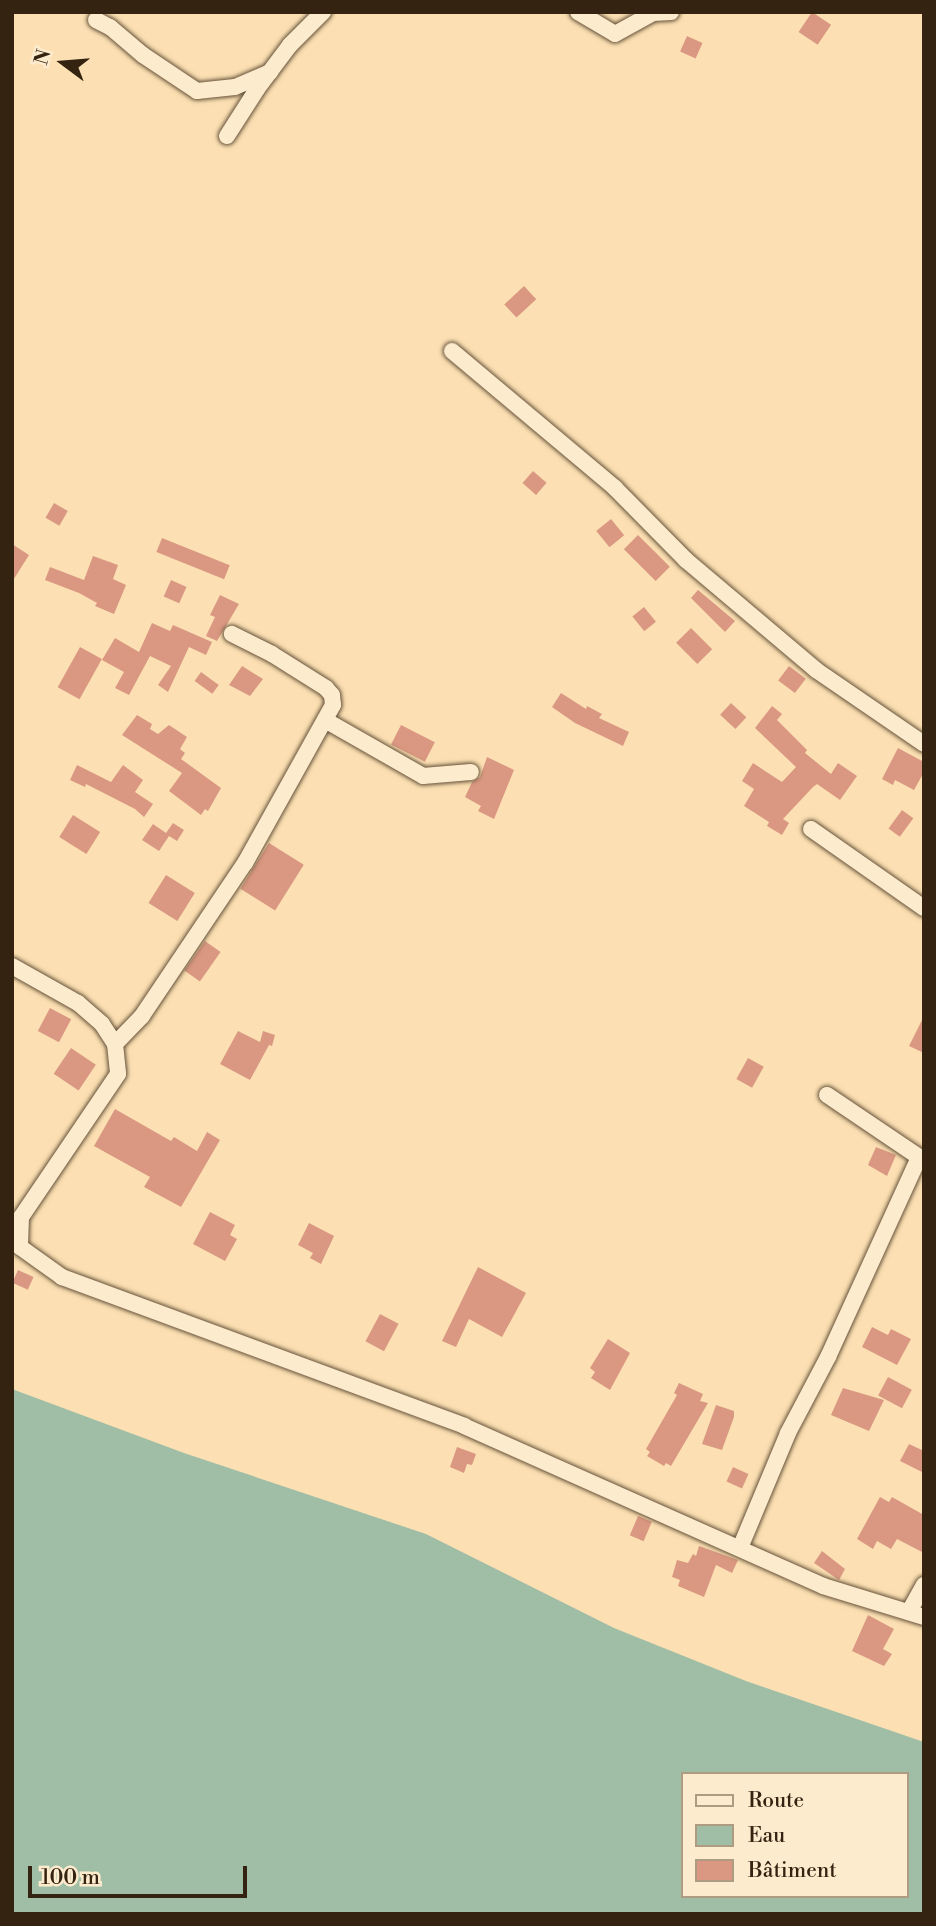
<!DOCTYPE html>
<html>
<head>
<meta charset="utf-8">
<style>
  body { margin:0 }
  #map { position:relative; width:936px; height:1926px; overflow:hidden; background:#fce0b3; font-family:"Libre Bodoni",serif }
  div>[style] { position:absolute }
  [style*='--x'] { left:calc(var(--x)*1px); top:calc(var(--y)*1px); width:calc(var(--w)*1px); rotate:calc(var(--a)*1deg) }
  .water>* { inset:0; background:#a0bea6 }
  .building>* { inset:0; background:#da9882; transform-origin:0 0 }
  .roads { filter:drop-shadow(0 0 2px #66523a) drop-shadow(0 0 2px #66523a) }
  .minor>* { height:16px; margin:-8px; padding:0 8px; transform-origin:8px; border-radius:8px; background:#fdebce }
  span { translate:-50% -50%; white-space:nowrap; text-align:center; line-height:1.15; -webkit-text-stroke:7px #fdebce; paint-order:stroke }
  .frame { position:absolute; inset:0; border:14px solid #342311; pointer-events:none }
  .legend { position:absolute; left:681px; top:1772px; width:228px; height:126px; box-sizing:border-box; background:#fdebce; border:2px solid #ad9b82; margin:0; padding:9px 12px; list-style:none; font-size:21px; color:#342311 }
  .legend li { display:flex; align-items:center; gap:14px; height:35px }
  .legend b { width:35px; border:2px solid #ad9b82 }
  .north { position:absolute; left:28px; top:28px; width:70px; height:70px; -webkit-text-stroke:5px #fdebce; paint-order:stroke; rotate:286deg; font-size:19px; font-weight:700; line-height:28px; text-align:center; color:#342311 }
  .north::after { content:''; display:block; margin:auto; width:24px; height:32px; background:#342311; clip-path:polygon(50% 0,100% 100%,50% 72%,0 100%) }
  .scale { position:absolute; left:28px; top:1866px; width:219px; height:32px; box-sizing:border-box; border:4px solid #342311; border-top:0; padding-left:9px; font-size:21px; line-height:24px; white-space:nowrap; color:#342311; -webkit-text-stroke:5px #fdebce; paint-order:stroke }
</style>
</head>
<body>
<div id="map">
  <div class="water">
    <i style="clip-path:polygon(evenodd,12px 1389px,184px 1453px,426px 1534px,614px 1628px,746px 1681px,924px 1742px,924px 1914px,12px 1914px,12px 1389px,682px 1774px,906px 1774px,906px 1896px,682px 1896px,682px 1774px)"></i>
  </div>
  <div class="building">
    <i style="left:812px;top:12px;width:23px;height:24px;rotate:34deg"></i>
    <i style="left:687px;top:36px;width:17px;height:17px;rotate:24deg"></i>
    <i style="left:524px;top:286px;width:18px;height:27px;rotate:47deg"></i>
    <i style="left:533px;top:471px;width:18px;height:16px;rotate:41deg"></i>
    <i style="left:54px;top:503px;width:16px;height:17px;rotate:30deg"></i>
    <i style="left:611px;top:519px;width:21px;height:19px;rotate:51deg"></i>
    <i style="left:638px;top:535px;width:45px;height:20px;rotate:45deg"></i>
    <i style="left:162px;top:538px;width:73px;height:15px;rotate:22deg"></i>
    <i style="clip-path:polygon(12px 544px,29px 555px,12px 582px)"></i>
    <i style="clip-path:polygon(93px 556px,118px 565px,113px 579px,126px 585px,114px 614px,95px 606px,97px 603px,79px 593px,45px 580px,50px 567px,84px 580px)"></i>
    <i style="left:171px;top:580px;width:17px;height:18px;rotate:24deg"></i>
    <i style="clip-path:polygon(698px 590px,735px 621px,725px 632px,691px 598px)"></i>
    <i style="clip-path:polygon(220px 595px,239px 604px,217px 641px,206px 636px,215px 617px,210px 615px)"></i>
    <i style="left:644px;top:607px;width:19px;height:15px;rotate:51deg"></i>
    <i style="clip-path:polygon(152px 623px,170px 631px,173px 625px,212px 642px,206px 655px,189px 647px,168px 692px,158px 685px,171px 666px,150px 656px,129px 695px,115px 688px,124px 672px,102px 660px,115px 638px,139px 652px)"></i>
    <i style="left:691px;top:628px;width:30px;height:21px;rotate:45deg"></i>
    <i style="left:80px;top:647px;width:25px;height:46px;rotate:29deg"></i>
    <i style="clip-path:polygon(242px 666px,263px 679px,250px 696px,229px 685px)"></i>
    <i style="left:789px;top:666px;width:21px;height:18px;rotate:37deg"></i>
    <i style="left:201px;top:672px;width:22px;height:11px;rotate:36deg"></i>
    <i style="clip-path:polygon(561px 693px,586px 709px,587px 706px,602px 714px,599px 718px,629px 732px,623px 746px,575px 723px,552px 707px)"></i>
    <i style="left:731px;top:703px;width:21px;height:16px;rotate:43deg"></i>
    <i style="clip-path:polygon(772px 706px,782px 714px,777px 720px,807px 750px,805px 753px,831px 774px,838px 763px,857px 776px,840px 800px,817px 784px,813px 787px,783px 819px,789px 823px,782px 835px,767px 826px,769px 822px,744px 806px,754px 789px,742px 781px,753px 763px,782px 782px,796px 767px,755px 728px)"></i>
    <i style="clip-path:polygon(137px 715px,152px 724px,150px 729px,158px 734px,169px 725px,187px 737px,180px 749px,185px 753px,181px 759px,221px 788px,208px 811px,205px 809px,201px 815px,169px 791px,182px 773px,122px 735px)"></i>
    <i style="left:401px;top:725px;width:38px;height:22px;rotate:27deg"></i>
    <i style="clip-path:polygon(898px 748px,924px 762px,924px 772px,914px 790px,895px 780px,893px 785px,882px 779px)"></i>
    <i style="clip-path:polygon(487px 757px,514px 770px,494px 819px,478px 811px,481px 806px,465px 797px,472px 782px,480px 777px)"></i>
    <i style="clip-path:polygon(77px 765px,111px 782px,123px 765px,143px 780px,135px 792px,153px 804px,144px 817px,135px 809px,86px 784px,85px 787px,70px 780px)"></i>
    <i style="left:902px;top:810px;width:14px;height:23px;rotate:36deg"></i>
    <i style="left:73px;top:815px;width:32px;height:26px;rotate:32deg"></i>
    <i style="clip-path:polygon(173px 823px,184px 830px,177px 841px,169px 836px,159px 851px,142px 840px,153px 824px,166px 833px)"></i>
    <i style="left:269px;top:843px;width:41px;height:54px;rotate:32deg"></i>
    <i style="left:166px;top:875px;width:34px;height:33px;rotate:32deg"></i>
    <i style="left:205px;top:941px;width:19px;height:36px;rotate:35deg"></i>
    <i style="left:50px;top:1008px;width:24px;height:26px;rotate:28deg"></i>
    <i style="clip-path:polygon(924px 1016px,924px 1053px,909px 1046px)"></i>
    <i style="clip-path:polygon(238px 1031px,260px 1042px,263px 1031px,275px 1035px,272px 1046px,269px 1045px,250px 1080px,220px 1064px)"></i>
    <i style="left:71px;top:1048px;width:30px;height:31px;rotate:34deg"></i>
    <i style="left:748px;top:1058px;width:18px;height:24px;rotate:29deg"></i>
    <i style="clip-path:polygon(115px 1109px,171px 1141px,174px 1137px,197px 1151px,207px 1132px,220px 1140px,181px 1207px,144px 1187px,150px 1177px,94px 1146px)"></i>
    <i style="clip-path:polygon(876px 1147px,896px 1155px,887px 1176px,868px 1165px)"></i>
    <i style="clip-path:polygon(210px 1212px,235px 1225px,230px 1235px,237px 1239px,225px 1261px,193px 1244px)"></i>
    <i style="clip-path:polygon(309px 1223px,334px 1236px,321px 1264px,310px 1258px,313px 1253px,298px 1245px)"></i>
    <i style="clip-path:polygon(478px 1267px,526px 1293px,502px 1337px,469px 1319px,456px 1347px,442px 1341px)"></i>
    <i style="left:18px;top:1270px;width:17px;height:14px;rotate:24deg"></i>
    <i style="left:380px;top:1314px;width:21px;height:31px;rotate:28deg"></i>
    <i style="clip-path:polygon(872px 1327px,888px 1335px,891px 1329px,911px 1339px,897px 1365px,862px 1347px)"></i>
    <i style="clip-path:polygon(608px 1339px,630px 1353px,610px 1390px,591px 1378px,595px 1372px,590px 1368px)"></i>
    <i style="left:888px;top:1377px;width:27px;height:21px;rotate:28deg"></i>
    <i style="clip-path:polygon(679px 1383px,703px 1394px,700px 1401px,708px 1403px,671px 1466px,666px 1463px,664px 1466px,647px 1456px,650px 1452px,646px 1449px,677px 1395px,674px 1393px)"></i>
    <i style="clip-path:polygon(843px 1388px,884px 1400px,869px 1431px,831px 1415px)"></i>
    <i style="clip-path:polygon(716px 1405px,734px 1411px,734px 1417px,722px 1450px,702px 1444px)"></i>
    <i style="clip-path:polygon(909px 1444px,924px 1451px,924px 1473px,900px 1461px)"></i>
    <i style="clip-path:polygon(457px 1447px,476px 1454px,472px 1465px,467px 1464px,464px 1473px,450px 1467px)"></i>
    <i style="left:733px;top:1467px;width:17px;height:16px;rotate:24deg"></i>
    <i style="clip-path:polygon(880px 1497px,889px 1502px,892px 1497px,924px 1515px,924px 1553px,897px 1539px,891px 1549px,877px 1541px,873px 1549px,857px 1539px)"></i>
    <i style="left:638px;top:1516px;width:15px;height:21px;rotate:23deg"></i>
    <i style="clip-path:polygon(699px 1546px,738px 1560px,732px 1573px,716px 1565px,704px 1597px,678px 1586px,680px 1580px,672px 1577px,677px 1560px,688px 1563px,693px 1554px,696px 1556px)"></i>
    <i style="clip-path:polygon(822px 1551px,845px 1569px,839px 1580px,814px 1563px)"></i>
    <i style="clip-path:polygon(868px 1615px,894px 1629px,883px 1649px,892px 1654px,884px 1666px,852px 1651px)"></i>
  </div>
  <div class="roads">
    <div class="minor">
      <i style="--x:578;--y:12;--w:43;--a:30.7"></i>
      <i style="--x:615;--y:34;--w:43;--a:-28.9"></i>
      <i style="--x:653;--y:13;--w:18;--a:-3"></i>
      <i style="--x:96;--y:20;--w:16;--a:27"></i>
      <i style="--x:110;--y:27;--w:43;--a:40.3"></i>
      <i style="--x:143;--y:55;--w:65;--a:33.7"></i>
      <i style="--x:197;--y:91;--w:38;--a:-6"></i>
      <i style="--x:235;--y:87;--w:38;--a:-23"></i>
      <i style="--x:227;--y:136;--w:56;--a:-57.4"></i>
      <i style="--x:257;--y:89;--w:55;--a:-53.1"></i>
      <i style="--x:290;--y:45;--w:47;--a:-45"></i>
      <i style="--x:452;--y:351;--w:213;--a:40"></i>
      <i style="--x:615;--y:488;--w:101;--a:45.4"></i>
      <i style="--x:686;--y:560;--w:170;--a:40.2"></i>
      <i style="--x:816;--y:670;--w:131;--a:34.4"></i>
      <i style="--x:325;--y:720;--w:113;--a:29.7"></i>
      <i style="--x:423;--y:776;--w:48;--a:-4.8"></i>
      <i style="--x:811;--y:829;--w:138;--a:35"></i>
      <i style="--x:12;--y:966;--w:76;--a:29.3"></i>
      <i style="--x:78;--y:1003;--w:32;--a:41"></i>
      <i style="--x:102;--y:1024;--w:24;--a:57"></i>
      <i style="--x:115;--y:1044;--w:30;--a:84"></i>
      <i style="--x:118;--y:1074;--w:173;--a:124.1"></i>
      <i style="--x:21;--y:1217;--w:30;--a:92"></i>
      <i style="--x:20;--y:1247;--w:52;--a:35.5"></i>
      <i style="--x:62;--y:1277;--w:429;--a:20.3"></i>
      <i style="--x:464;--y:1426;--w:393;--a:24"></i>
      <i style="--x:823;--y:1586;--w:106;--a:17.1"></i>
      <i style="--x:115;--y:1044;--w:39;--a:-46"></i>
      <i style="--x:142;--y:1016;--w:184;--a:-56.1"></i>
      <i style="--x:245;--y:863;--w:181;--a:-60.9"></i>
      <i style="--x:333;--y:705;--w:10;--a:-96"></i>
      <i style="--x:332;--y:695;--w:9;--a:-131"></i>
      <i style="--x:326;--y:688;--w:64;--a:-147.8"></i>
      <i style="--x:272;--y:654;--w:45;--a:-153.4"></i>
      <i style="--x:740;--y:1548;--w:125;--a:-67.3"></i>
      <i style="--x:788;--y:1433;--w:86;--a:-62.2"></i>
      <i style="--x:828;--y:1357;--w:220;--a:-65.5"></i>
      <i style="--x:919;--y:1157;--w:111;--a:-146"></i>
      <i style="--x:910;--y:1610;--w:29;--a:-61"></i>
    </div>
  </div>
  <div class="frame"></div>
  <ul class="legend">
  <li><b style="height:9px;background:#fdebce"></b>Route</li>
  <li><b style="height:19px;background:#a0bea6"></b>Eau</li>
  <li><b style="height:19px;background:#da9882"></b>Bâtiment</li>
  </ul>
  <div class="north">N</div>
  <div class="scale">100 m</div>
</div>
</body>
</html>
